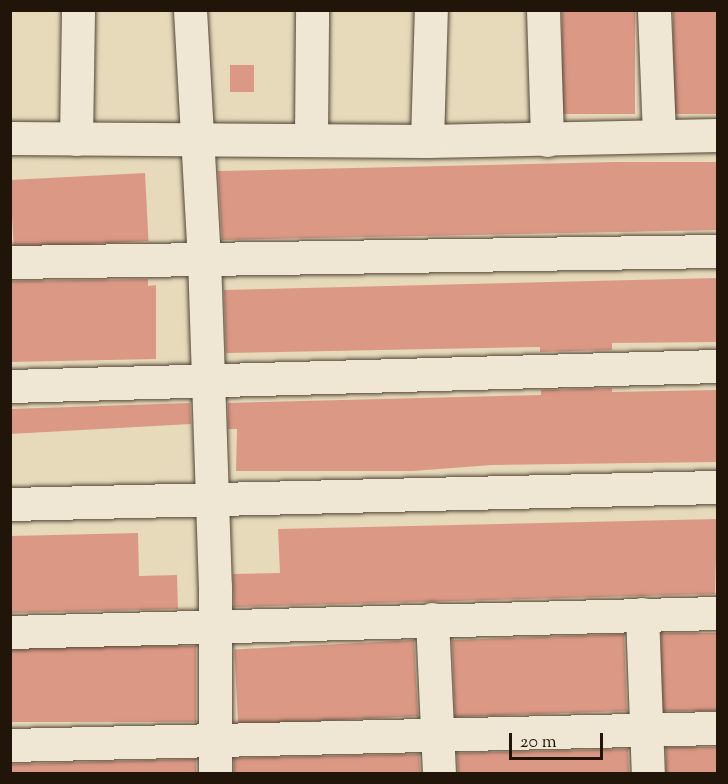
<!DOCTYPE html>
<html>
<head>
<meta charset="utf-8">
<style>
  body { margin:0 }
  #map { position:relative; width:728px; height:784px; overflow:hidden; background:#e7dabb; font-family:"Sorts Mill Goudy",serif }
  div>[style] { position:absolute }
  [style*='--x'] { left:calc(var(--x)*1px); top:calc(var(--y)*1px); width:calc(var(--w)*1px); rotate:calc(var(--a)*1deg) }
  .building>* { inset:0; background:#db9985; transform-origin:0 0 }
  .roads { filter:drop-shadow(0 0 2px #524635) drop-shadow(0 0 2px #524635) }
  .minor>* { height:33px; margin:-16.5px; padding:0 16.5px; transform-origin:16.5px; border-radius:16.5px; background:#efe7d3 }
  span { translate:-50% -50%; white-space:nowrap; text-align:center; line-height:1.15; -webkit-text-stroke:4.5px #efe7d3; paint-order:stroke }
  .frame { position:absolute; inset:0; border:12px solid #201508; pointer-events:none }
  .scale { position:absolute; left:509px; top:733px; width:94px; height:27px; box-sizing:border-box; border:3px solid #201508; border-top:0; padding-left:8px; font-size:18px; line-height:21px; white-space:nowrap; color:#201508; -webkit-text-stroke:4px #efe7d3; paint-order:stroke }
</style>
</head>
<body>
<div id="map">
  <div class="building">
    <i style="left:562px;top:10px;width:73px;height:104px"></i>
    <i style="left:673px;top:10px;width:44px;height:104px"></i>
    <i style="left:230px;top:65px;width:24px;height:27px"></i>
    <i style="clip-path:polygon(616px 162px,717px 162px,717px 230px,222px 240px,218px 171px)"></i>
    <i style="left:145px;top:173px;width:68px;height:135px;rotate:87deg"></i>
    <i style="clip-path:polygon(717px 278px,717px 342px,612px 343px,612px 350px,540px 352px,540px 347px,226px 353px,224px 290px)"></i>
    <i style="clip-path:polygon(148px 279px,148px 286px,156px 285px,156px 359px,10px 362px,10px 281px)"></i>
    <i style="clip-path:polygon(612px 388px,612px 392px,717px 390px,717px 462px,492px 465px,413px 471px,236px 471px,237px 429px,228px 429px,228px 403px,541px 395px,541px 390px)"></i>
    <i style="clip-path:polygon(190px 403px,191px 424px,10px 434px,10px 409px)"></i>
    <i style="clip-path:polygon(717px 519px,715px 594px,234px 607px,233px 574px,280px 573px,278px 529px)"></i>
    <i style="clip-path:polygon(138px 533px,139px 576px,177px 575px,178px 609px,10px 613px,10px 536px)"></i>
    <i style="left:661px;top:633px;width:56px;height:78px"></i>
    <i style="left:624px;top:634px;width:77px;height:172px;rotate:88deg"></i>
    <i style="left:414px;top:640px;width:76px;height:180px;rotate:87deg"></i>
    <i style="left:196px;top:646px;width:76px;height:186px;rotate:90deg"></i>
    <i style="left:717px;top:747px;width:27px;height:51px;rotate:90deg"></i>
    <i style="clip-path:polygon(628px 749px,629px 774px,458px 774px,457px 753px)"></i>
    <i style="clip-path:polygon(419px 754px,420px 774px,234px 774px,234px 758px)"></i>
    <i style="clip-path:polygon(196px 759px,196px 774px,10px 774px,10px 764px)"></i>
  </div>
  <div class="roads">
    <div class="minor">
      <i style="--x:190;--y:10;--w:248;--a:86.8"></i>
      <i style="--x:204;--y:258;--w:328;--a:88.1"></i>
      <i style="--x:215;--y:586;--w:188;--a:90"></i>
      <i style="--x:543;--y:10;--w:130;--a:88.2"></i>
      <i style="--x:654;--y:10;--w:124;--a:87.7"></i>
      <i style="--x:311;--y:137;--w:127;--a:-89.5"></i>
      <i style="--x:10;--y:138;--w:417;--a:0.4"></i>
      <i style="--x:427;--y:141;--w:291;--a:-1.2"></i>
      <i style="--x:76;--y:139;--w:129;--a:-89.1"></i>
      <i style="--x:427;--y:141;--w:131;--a:-88.3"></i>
      <i style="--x:10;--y:262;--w:708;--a:-0.89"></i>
      <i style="--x:10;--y:386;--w:708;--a:-1.62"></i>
      <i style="--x:10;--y:504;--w:708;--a:-1.38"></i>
      <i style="--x:642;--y:614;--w:160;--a:87.9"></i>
      <i style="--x:432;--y:619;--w:155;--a:87.4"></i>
      <i style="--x:10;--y:632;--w:708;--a:-1.54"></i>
      <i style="--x:10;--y:745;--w:708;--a:-1.38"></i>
    </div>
  </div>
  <div class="frame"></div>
  <div class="scale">20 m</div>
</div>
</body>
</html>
